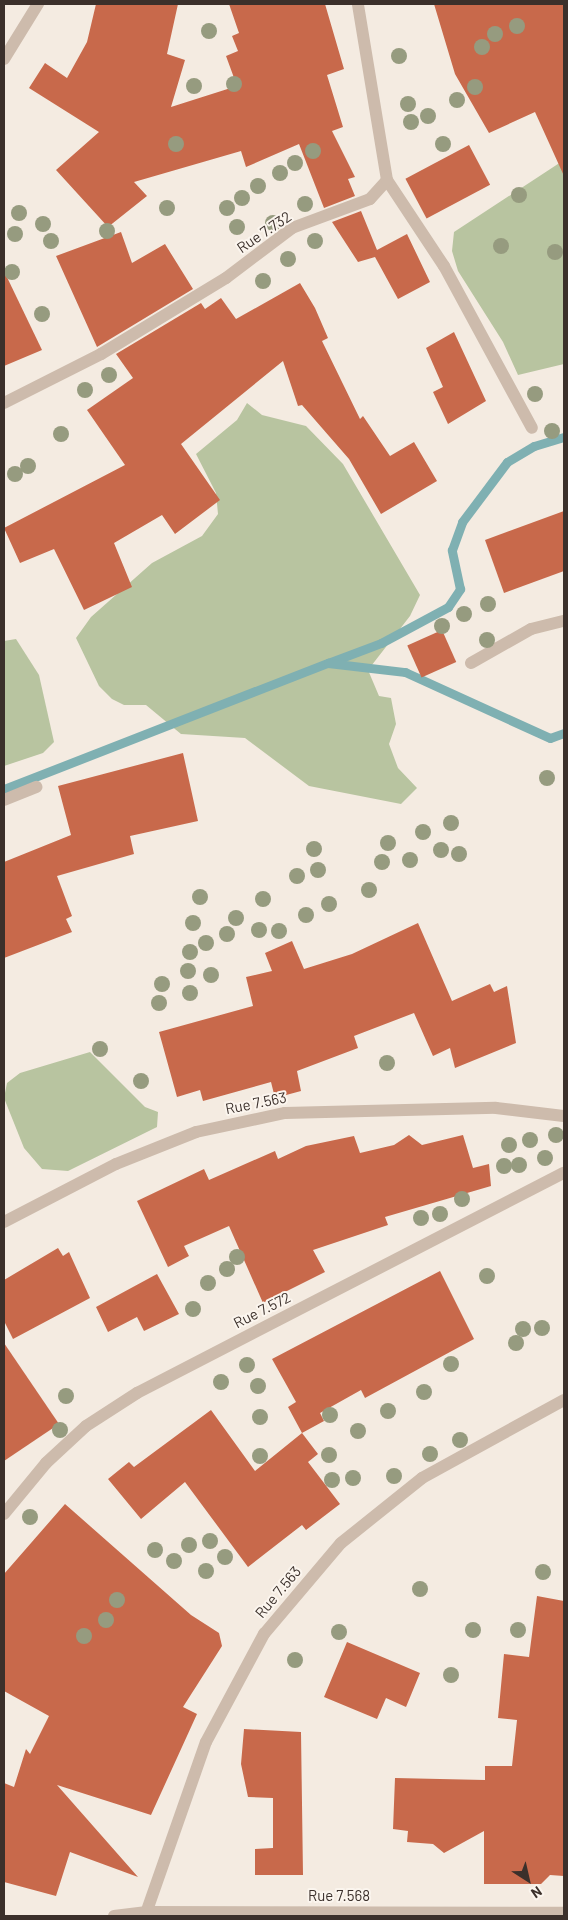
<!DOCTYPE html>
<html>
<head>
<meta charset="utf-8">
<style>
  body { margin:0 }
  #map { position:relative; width:568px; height:1920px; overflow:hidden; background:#f4ebe1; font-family:Barlow,sans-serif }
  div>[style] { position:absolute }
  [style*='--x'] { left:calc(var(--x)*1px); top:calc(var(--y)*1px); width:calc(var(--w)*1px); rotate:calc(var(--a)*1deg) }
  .green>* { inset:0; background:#b8c4a0 }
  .stream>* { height:9px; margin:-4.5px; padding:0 4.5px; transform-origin:4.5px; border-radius:4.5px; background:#7fb0b2 }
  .building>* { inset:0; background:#c8694b; transform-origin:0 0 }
  .street>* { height:12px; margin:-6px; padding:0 6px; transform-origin:6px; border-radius:6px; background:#cdbbac }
  .trees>* { width:16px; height:16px; margin:-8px; border-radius:50%; background:#969b7f }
  span { translate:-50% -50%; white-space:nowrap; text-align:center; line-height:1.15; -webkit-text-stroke:4px #fbf5ee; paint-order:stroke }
  .street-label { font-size:15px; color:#3b302b }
  .frame { position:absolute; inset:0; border:5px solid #3b302b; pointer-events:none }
  .north { position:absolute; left:503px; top:1855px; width:50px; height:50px; -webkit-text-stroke:4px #fbf5ee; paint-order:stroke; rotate:145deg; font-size:14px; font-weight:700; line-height:20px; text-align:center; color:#3b302b }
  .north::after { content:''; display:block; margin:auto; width:18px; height:22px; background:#3b302b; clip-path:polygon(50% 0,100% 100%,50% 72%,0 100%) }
</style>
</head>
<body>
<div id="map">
  <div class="green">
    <i style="clip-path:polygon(564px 160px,564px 364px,518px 375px,503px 342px,458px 271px,452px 251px,454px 232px)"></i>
    <i style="clip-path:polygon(247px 403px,262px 415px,306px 426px,343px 464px,420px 595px,410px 616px,368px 670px,379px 696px,391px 698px,396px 724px,389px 744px,398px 768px,417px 788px,401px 804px,309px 786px,245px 738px,181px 734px,146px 705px,124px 705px,112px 699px,99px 686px,76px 638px,91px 617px,152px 563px,202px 536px,218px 514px,216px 493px,196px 454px,237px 420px)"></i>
    <i style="clip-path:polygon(16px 639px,39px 675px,54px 742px,43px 753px,4px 766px,4px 641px)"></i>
    <i style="clip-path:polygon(90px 1052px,145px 1107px,158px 1112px,157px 1127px,68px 1171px,42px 1169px,24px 1148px,4px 1098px,7px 1083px,20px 1073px)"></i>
  </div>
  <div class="stream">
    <i style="--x:328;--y:663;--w:57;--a:-20.7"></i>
    <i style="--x:381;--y:643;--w:76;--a:-28.2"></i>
    <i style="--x:448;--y:607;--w:22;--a:-56"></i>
    <i style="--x:460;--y:589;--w:40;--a:-102"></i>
    <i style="--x:452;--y:550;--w:30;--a:-70"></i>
    <i style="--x:462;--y:522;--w:75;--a:-53.1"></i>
    <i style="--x:507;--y:462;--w:31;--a:-31"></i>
    <i style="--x:534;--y:446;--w:31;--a:-17"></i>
    <i style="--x:4;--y:789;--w:348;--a:-21.3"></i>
    <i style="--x:328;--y:663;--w:78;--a:6.7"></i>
    <i style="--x:405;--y:672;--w:159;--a:24.5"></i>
    <i style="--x:550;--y:738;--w:15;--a:-20"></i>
  </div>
  <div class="building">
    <i style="clip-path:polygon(96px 4px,178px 4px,167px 54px,185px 60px,171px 107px,237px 86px,226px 56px,238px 51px,232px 36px,239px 33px,229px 4px,325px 4px,344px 69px,327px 75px,343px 127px,332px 131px,355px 177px,348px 179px,355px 196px,324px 208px,299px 144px,246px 167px,241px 151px,134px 182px,147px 196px,108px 227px,56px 170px,99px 132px,29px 88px,45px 63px,67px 78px,87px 42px)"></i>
    <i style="clip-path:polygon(434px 4px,564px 4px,564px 176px,535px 112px,489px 133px,455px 74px)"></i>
    <i style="left:469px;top:145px;width:45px;height:72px;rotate:62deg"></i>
    <i style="clip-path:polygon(361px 211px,377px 250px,407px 234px,430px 282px,398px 299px,375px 257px,358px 262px,332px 222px)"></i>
    <i style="clip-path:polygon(121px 232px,132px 263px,165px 244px,193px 289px,97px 347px,56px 256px)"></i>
    <i style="clip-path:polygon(4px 271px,42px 350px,4px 366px)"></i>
    <i style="clip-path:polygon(300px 283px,315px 308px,328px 338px,322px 341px,360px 419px,363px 416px,390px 456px,414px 442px,437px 481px,381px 514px,349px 459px,302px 405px,298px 406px,283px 361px,181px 444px,220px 500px,175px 534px,162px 515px,114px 543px,132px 587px,84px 610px,54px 549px,20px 563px,4px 528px,125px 465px,87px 410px,133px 378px,116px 354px,201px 303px,205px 309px,221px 298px,236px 319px)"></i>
    <i style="clip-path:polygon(454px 332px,486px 401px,448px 424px,433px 392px,443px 387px,426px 348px)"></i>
    <i style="clip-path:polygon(564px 511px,564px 571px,504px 593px,485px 540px)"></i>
    <i style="left:442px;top:630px;width:35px;height:38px;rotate:66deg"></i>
    <i style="clip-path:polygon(183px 753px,198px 821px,130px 836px,134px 854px,57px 876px,72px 916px,66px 919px,72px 932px,4px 958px,4px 862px,71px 835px,58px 786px)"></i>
    <i style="clip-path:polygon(418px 923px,452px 1001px,490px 984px,494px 992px,507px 986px,516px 1043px,455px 1068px,450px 1048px,433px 1056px,414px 1013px,354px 1036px,358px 1048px,297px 1071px,301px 1091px,275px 1098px,271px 1082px,203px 1101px,200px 1090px,177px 1097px,159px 1032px,253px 1006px,246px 977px,272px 971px,265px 953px,292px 941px,304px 969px,352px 954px)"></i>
    <i style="clip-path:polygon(409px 1135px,422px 1145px,463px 1135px,473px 1168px,489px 1164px,491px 1186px,385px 1217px,388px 1225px,313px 1250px,325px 1272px,263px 1303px,229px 1226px,184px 1246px,189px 1256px,168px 1267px,137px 1201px,204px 1169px,209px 1180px,275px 1151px,278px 1159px,306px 1146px,354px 1136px,360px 1153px,394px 1145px)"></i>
    <i style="clip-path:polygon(58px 1248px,63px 1256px,69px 1252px,90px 1298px,13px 1339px,4px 1321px,4px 1280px)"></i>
    <i style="clip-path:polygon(440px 1271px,474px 1339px,365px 1398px,361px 1390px,320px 1413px,324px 1421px,302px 1433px,288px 1407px,296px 1402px,272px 1359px)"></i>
    <i style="clip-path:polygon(157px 1274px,179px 1314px,144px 1331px,137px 1317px,108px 1332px,96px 1307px)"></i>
    <i style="clip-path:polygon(4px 1343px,59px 1424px,4px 1461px)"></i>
    <i style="clip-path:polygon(211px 1410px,255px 1471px,302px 1433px,318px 1454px,308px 1462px,340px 1504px,306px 1530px,302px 1525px,248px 1567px,185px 1482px,141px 1519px,108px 1479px,129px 1462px,134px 1467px)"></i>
    <i style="clip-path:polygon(65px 1504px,191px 1615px,219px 1633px,222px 1646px,183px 1707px,197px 1714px,151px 1815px,57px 1785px,138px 1877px,70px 1852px,56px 1896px,4px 1882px,4px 1783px,14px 1787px,26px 1749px,30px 1754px,49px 1716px,4px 1691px,4px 1574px)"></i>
    <i style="clip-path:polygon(537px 1596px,564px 1601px,564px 1876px,550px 1875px,541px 1884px,484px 1884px,484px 1831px,444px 1853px,433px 1844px,407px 1842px,408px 1831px,393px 1829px,395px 1778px,485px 1780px,485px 1766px,512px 1766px,517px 1720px,498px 1718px,504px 1654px,529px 1657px)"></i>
    <i style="clip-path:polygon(347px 1642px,420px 1673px,406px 1707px,386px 1698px,377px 1719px,324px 1697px)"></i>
    <i style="clip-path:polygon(244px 1729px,301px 1732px,303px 1875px,255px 1875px,255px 1849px,273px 1848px,273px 1798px,248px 1797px,241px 1764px)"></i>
  </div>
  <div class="street">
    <i style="--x:4;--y:59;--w:65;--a:-58.3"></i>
    <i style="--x:387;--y:180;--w:103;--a:56.5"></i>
    <i style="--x:444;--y:266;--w:184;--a:61.5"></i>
    <i style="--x:4;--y:403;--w:109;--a:-26.8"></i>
    <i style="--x:101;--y:354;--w:146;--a:-31.3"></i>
    <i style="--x:226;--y:278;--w:83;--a:-37.1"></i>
    <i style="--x:292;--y:228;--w:83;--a:-20.4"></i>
    <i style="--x:370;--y:199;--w:25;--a:-48"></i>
    <i style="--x:387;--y:180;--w:178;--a:-99.4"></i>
    <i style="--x:471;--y:663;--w:69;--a:-29.5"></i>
    <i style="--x:531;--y:629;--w:34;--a:-14"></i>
    <i style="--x:4;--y:800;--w:35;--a:-22"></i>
    <i style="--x:4;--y:1222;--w:126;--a:-27.4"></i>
    <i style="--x:116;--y:1164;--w:86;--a:-21.8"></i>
    <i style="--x:196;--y:1132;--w:91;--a:-12.1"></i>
    <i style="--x:285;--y:1113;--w:211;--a:-1.4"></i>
    <i style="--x:496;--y:1108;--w:68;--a:6.7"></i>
    <i style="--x:4;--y:1514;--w:66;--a:-50.5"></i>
    <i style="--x:46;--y:1463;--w:54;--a:-42.8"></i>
    <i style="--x:86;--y:1426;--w:61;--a:-32.9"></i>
    <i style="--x:137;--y:1393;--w:480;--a:-27.3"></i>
    <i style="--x:114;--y:1916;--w:31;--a:-7"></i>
    <i style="--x:145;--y:1912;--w:419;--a:0.1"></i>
    <i style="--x:145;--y:1916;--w:184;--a:-70.7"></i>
    <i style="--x:206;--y:1742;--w:123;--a:-61.8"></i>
    <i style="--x:264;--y:1634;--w:119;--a:-49.8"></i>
    <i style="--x:341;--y:1543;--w:104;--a:-38.7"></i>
    <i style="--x:422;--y:1478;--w:162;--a:-28.8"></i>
  </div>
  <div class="trees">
    <i style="left:517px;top:26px"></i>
    <i style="left:209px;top:31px"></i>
    <i style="left:495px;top:34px"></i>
    <i style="left:482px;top:47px"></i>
    <i style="left:399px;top:56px"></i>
    <i style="left:234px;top:84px"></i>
    <i style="left:194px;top:86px"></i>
    <i style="left:475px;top:87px"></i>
    <i style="left:457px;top:100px"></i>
    <i style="left:408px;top:104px"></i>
    <i style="left:428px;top:116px"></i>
    <i style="left:411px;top:122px"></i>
    <i style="left:176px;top:144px"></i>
    <i style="left:443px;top:144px"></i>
    <i style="left:313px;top:151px"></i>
    <i style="left:295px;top:163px"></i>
    <i style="left:280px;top:173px"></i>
    <i style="left:258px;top:186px"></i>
    <i style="left:519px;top:195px"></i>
    <i style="left:242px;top:198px"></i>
    <i style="left:305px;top:204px"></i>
    <i style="left:167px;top:208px"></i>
    <i style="left:227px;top:208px"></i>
    <i style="left:19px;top:213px"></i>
    <i style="left:273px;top:223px"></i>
    <i style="left:43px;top:224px"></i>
    <i style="left:237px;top:227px"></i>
    <i style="left:107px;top:231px"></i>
    <i style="left:15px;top:234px"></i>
    <i style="left:51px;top:241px"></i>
    <i style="left:315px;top:241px"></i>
    <i style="left:501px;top:246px"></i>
    <i style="left:555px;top:252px"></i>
    <i style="left:288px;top:259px"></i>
    <i style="left:12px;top:272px"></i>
    <i style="left:263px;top:281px"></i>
    <i style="left:42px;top:314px"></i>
    <i style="left:109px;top:375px"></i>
    <i style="left:85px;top:390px"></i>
    <i style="left:535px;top:394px"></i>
    <i style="left:552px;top:431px"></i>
    <i style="left:61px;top:434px"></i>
    <i style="left:28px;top:466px"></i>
    <i style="left:15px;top:474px"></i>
    <i style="left:488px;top:604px"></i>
    <i style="left:464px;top:614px"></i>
    <i style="left:442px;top:626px"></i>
    <i style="left:487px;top:640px"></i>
    <i style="left:547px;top:778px"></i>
    <i style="left:451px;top:823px"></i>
    <i style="left:423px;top:832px"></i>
    <i style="left:388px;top:843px"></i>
    <i style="left:314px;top:849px"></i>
    <i style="left:441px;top:850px"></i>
    <i style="left:459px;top:854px"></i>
    <i style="left:410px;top:860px"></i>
    <i style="left:382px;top:862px"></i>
    <i style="left:318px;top:870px"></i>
    <i style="left:297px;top:876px"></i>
    <i style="left:369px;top:890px"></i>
    <i style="left:200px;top:897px"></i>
    <i style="left:263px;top:899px"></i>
    <i style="left:329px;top:904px"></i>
    <i style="left:306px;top:915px"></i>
    <i style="left:236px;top:918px"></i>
    <i style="left:193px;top:923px"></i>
    <i style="left:259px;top:930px"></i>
    <i style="left:279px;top:931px"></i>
    <i style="left:227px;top:934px"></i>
    <i style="left:206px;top:943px"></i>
    <i style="left:190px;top:952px"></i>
    <i style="left:188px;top:971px"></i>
    <i style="left:211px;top:975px"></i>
    <i style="left:162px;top:984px"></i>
    <i style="left:190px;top:993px"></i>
    <i style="left:159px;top:1003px"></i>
    <i style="left:100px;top:1049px"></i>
    <i style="left:387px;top:1063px"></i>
    <i style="left:141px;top:1081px"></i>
    <i style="left:556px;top:1135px"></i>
    <i style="left:530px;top:1140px"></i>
    <i style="left:509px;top:1145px"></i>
    <i style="left:545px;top:1158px"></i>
    <i style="left:519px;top:1165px"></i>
    <i style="left:504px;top:1166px"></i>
    <i style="left:462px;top:1199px"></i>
    <i style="left:440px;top:1214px"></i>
    <i style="left:421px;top:1218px"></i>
    <i style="left:237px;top:1257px"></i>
    <i style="left:227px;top:1269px"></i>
    <i style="left:487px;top:1276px"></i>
    <i style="left:208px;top:1283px"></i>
    <i style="left:193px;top:1309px"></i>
    <i style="left:542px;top:1328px"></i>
    <i style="left:523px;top:1329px"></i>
    <i style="left:516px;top:1343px"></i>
    <i style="left:451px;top:1364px"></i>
    <i style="left:247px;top:1365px"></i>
    <i style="left:221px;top:1382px"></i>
    <i style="left:258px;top:1386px"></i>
    <i style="left:424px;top:1392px"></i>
    <i style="left:66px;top:1396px"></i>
    <i style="left:388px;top:1411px"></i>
    <i style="left:330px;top:1415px"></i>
    <i style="left:260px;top:1417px"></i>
    <i style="left:60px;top:1430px"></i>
    <i style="left:358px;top:1431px"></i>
    <i style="left:460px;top:1440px"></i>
    <i style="left:430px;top:1454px"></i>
    <i style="left:329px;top:1455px"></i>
    <i style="left:260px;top:1456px"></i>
    <i style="left:394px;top:1476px"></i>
    <i style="left:353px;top:1478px"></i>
    <i style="left:332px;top:1480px"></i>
    <i style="left:30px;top:1517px"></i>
    <i style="left:210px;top:1541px"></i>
    <i style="left:189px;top:1545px"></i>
    <i style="left:155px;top:1550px"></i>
    <i style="left:225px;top:1557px"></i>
    <i style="left:174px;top:1561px"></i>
    <i style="left:206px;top:1571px"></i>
    <i style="left:543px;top:1572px"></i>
    <i style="left:420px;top:1589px"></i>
    <i style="left:117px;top:1600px"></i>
    <i style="left:106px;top:1620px"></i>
    <i style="left:473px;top:1630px"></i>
    <i style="left:518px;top:1630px"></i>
    <i style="left:339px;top:1632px"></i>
    <i style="left:84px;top:1636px"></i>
    <i style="left:295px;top:1660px"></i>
    <i style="left:451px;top:1675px"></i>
  </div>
  <div class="street-label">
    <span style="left:264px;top:232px;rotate:-34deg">Rue 7.732</span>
    <span style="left:256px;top:1103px;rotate:-11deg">Rue 7.563</span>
    <span style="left:262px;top:1310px;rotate:-27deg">Rue 7.572</span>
    <span style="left:278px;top:1592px;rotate:-50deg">Rue 7.563</span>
    <span style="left:339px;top:1896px">Rue 7.568</span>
  </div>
  <div class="frame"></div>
  <div class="north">N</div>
</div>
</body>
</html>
